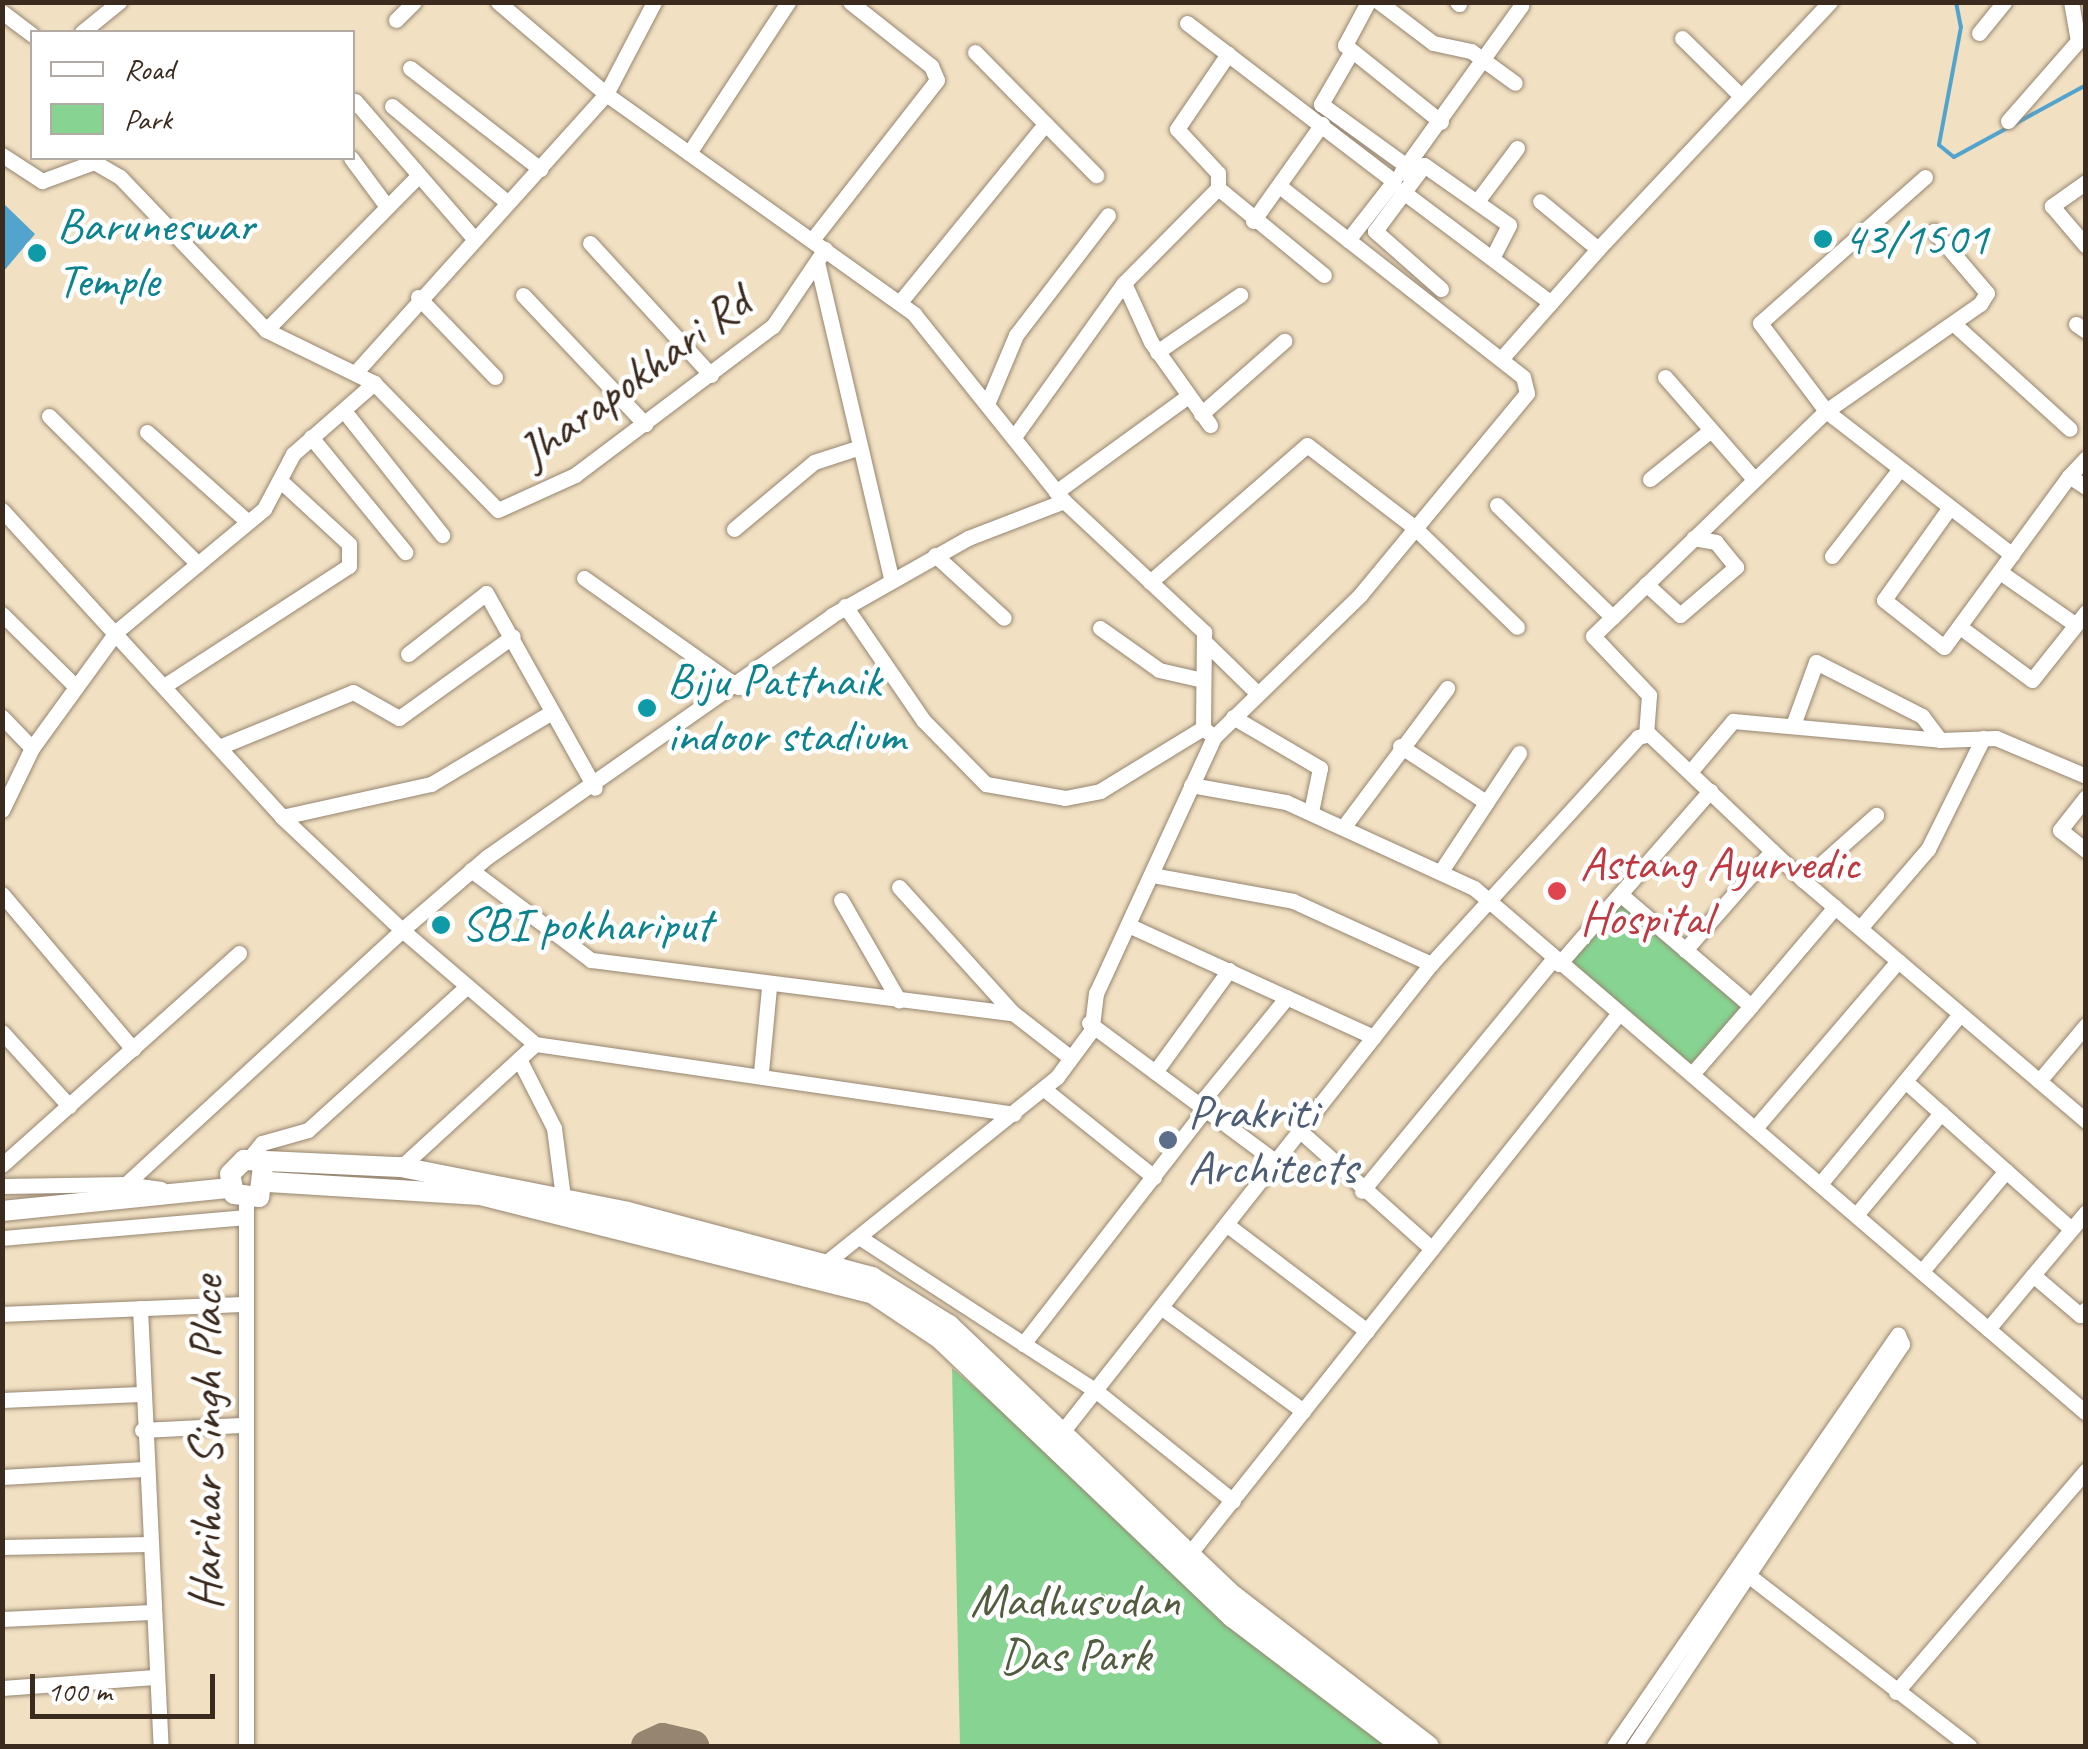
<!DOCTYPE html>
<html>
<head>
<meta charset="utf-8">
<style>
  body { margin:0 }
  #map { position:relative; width:2088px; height:1749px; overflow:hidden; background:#f1e0c2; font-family:Caveat,sans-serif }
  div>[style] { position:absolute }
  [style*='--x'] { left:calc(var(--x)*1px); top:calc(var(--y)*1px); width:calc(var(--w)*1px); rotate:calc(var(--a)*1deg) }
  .green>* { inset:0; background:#87d391; transform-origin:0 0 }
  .water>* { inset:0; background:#52a3cd }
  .stream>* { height:4px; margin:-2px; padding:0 2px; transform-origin:2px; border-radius:2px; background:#52a3cd }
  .taxiway>* { height:32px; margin:-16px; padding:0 16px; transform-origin:16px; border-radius:16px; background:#968570 }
  .roads { filter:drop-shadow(0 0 2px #968570) drop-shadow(0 0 2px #968570) }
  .minor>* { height:15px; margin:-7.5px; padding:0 7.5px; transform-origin:7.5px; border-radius:7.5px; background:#fff }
  .major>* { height:20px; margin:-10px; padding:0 10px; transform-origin:10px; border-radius:10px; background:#fff }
  .dots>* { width:28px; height:28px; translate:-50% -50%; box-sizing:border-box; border:5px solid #fff; border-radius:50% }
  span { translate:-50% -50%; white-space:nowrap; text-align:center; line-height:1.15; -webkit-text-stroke:9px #fff; paint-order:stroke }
  .culture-label { font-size:48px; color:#0d838f }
  .left { translate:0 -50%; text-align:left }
  .street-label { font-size:48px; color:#3b2a1e }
  .health-label { font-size:48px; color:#be3a42 }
  .service-label { font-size:48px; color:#4e5e75 }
  .park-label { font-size:48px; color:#525d40 }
  .frame { position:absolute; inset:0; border:5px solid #3b2a1e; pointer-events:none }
  .legend { position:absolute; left:30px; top:30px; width:325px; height:130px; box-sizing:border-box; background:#fff; border:2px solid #b1aaa5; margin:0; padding:12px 18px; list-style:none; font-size:30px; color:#3b2a1e }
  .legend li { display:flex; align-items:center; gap:20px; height:50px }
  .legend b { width:50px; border:2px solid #b1aaa5 }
  .scale { position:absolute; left:30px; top:1674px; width:185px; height:45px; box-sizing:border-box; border:5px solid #3b2a1e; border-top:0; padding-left:12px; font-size:30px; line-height:35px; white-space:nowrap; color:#3b2a1e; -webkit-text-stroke:8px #fff; paint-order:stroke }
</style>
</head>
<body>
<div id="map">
  <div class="green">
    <i style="left:1620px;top:896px;width:168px;height:90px;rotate:42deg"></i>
    <i style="clip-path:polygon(952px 1368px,1336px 1696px,1402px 1746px,960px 1746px)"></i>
  </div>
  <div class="water">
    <i style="clip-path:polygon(3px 203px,35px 234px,3px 272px)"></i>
  </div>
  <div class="stream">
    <i style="--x:1956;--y:2;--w:25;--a:79"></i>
    <i style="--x:1961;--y:27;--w:120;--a:100.6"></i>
    <i style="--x:1939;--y:145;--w:19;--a:39"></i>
    <i style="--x:1954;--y:157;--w:150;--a:-28.6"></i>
  </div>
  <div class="taxiway">
    <i style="--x:647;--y:1746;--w:17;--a:-24"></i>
    <i style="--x:663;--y:1739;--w:31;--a:13"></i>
  </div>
  <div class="roads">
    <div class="minor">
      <i style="--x:498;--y:2;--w:142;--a:40.4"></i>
      <i style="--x:606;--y:94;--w:379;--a:35.5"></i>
      <i style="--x:914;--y:314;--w:240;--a:51.3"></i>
      <i style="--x:1064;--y:501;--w:192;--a:43.1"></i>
      <i style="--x:1204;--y:632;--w:96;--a:90.6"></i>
      <i style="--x:1203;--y:728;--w:14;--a:39"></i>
      <i style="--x:1214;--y:737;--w:282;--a:114.7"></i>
      <i style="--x:1096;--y:993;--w:38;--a:97"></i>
      <i style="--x:1091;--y:1031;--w:57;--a:126.5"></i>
      <i style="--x:1057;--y:1077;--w:292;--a:141.2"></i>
      <i style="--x:1368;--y:2;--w:49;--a:118.1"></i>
      <i style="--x:1345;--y:45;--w:123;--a:38.7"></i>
      <i style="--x:1379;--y:2;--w:68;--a:37.2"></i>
      <i style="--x:1433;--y:43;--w:39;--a:12"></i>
      <i style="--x:1471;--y:51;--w:54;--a:36"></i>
      <i style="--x:1457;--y:2;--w:3;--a:45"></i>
      <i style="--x:2;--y:12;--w:38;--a:37"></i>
      <i style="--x:396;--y:20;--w:25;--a:-45"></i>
      <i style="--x:1187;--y:23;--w:260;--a:37.4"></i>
      <i style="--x:1394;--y:181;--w:75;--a:127.9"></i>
      <i style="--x:82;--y:32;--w:48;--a:-39"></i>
      <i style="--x:1979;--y:33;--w:40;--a:-51"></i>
      <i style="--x:1682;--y:38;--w:80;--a:44.5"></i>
      <i style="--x:975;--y:52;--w:173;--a:45.5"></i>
      <i style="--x:1350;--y:54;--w:58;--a:120.1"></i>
      <i style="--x:1321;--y:104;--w:116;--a:35.9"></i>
      <i style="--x:410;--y:68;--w:165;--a:37.8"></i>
      <i style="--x:355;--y:101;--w:177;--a:49.1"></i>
      <i style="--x:392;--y:106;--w:150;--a:39.9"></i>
      <i style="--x:2008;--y:121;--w:106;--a:-48.8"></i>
      <i style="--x:2078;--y:41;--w:40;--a:-100"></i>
      <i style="--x:689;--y:153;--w:181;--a:-56.7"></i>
      <i style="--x:2;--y:155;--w:48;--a:33"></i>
      <i style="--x:42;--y:181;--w:55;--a:-20.1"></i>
      <i style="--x:94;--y:162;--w:30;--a:30"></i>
      <i style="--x:120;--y:177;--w:211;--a:46.3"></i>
      <i style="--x:266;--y:330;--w:120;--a:26.1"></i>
      <i style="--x:374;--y:383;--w:177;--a:45.7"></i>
      <i style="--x:498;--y:510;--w:85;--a:-24.4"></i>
      <i style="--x:575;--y:475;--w:248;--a:-37"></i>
      <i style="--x:773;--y:326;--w:93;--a:-56"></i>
      <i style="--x:351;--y:158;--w:57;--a:53.5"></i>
      <i style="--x:1401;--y:173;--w:206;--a:-54.3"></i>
      <i style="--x:1925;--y:177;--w:220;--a:138.5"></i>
      <i style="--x:1760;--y:323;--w:110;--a:53.1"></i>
      <i style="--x:1826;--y:411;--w:235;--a:37.7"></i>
      <i style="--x:2086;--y:182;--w:42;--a:144.8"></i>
      <i style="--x:2052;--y:206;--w:52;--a:49.6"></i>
      <i style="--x:1218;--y:188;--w:137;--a:39.4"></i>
      <i style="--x:1402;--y:191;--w:186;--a:36.9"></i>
      <i style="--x:1478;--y:200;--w:65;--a:-53.1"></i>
      <i style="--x:1253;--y:221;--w:119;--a:-54.6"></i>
      <i style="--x:812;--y:240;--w:203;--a:-52"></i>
      <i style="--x:937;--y:80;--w:15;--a:-113"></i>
      <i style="--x:931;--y:66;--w:103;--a:-141.7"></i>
      <i style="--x:590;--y:243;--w:179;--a:47.5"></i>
      <i style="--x:1598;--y:249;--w:339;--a:-46.8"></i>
      <i style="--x:817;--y:262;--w:325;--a:76.8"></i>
      <i style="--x:1124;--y:283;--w:65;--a:65.4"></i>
      <i style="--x:1151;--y:342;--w:102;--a:54.6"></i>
      <i style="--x:1441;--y:289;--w:88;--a:-138.7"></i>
      <i style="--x:1375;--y:231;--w:82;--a:-53.4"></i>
      <i style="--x:1424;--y:165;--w:104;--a:35.2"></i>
      <i style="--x:1509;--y:225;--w:37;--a:117"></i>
      <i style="--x:523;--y:295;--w:178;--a:46.6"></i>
      <i style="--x:418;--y:297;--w:111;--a:46.1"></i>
      <i style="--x:900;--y:302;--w:230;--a:-50.8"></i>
      <i style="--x:1954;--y:324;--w:156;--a:42.2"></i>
      <i style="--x:2076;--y:324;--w:12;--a:35"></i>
      <i style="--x:266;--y:330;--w:215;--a:-45.4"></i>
      <i style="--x:1157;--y:352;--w:101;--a:-34.5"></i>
      <i style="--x:1501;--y:359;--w:147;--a:-48.6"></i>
      <i style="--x:1598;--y:249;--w:75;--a:-140.4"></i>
      <i style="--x:355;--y:373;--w:375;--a:-48"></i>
      <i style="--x:606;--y:94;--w:104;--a:-62.4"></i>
      <i style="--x:1665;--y:377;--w:134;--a:48.9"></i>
      <i style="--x:987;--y:404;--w:75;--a:-67.2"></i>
      <i style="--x:1016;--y:335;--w:151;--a:-52.5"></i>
      <i style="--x:345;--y:412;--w:157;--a:51.7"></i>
      <i style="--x:1201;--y:414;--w:111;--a:-41.3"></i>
      <i style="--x:49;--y:416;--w:210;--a:44.8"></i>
      <i style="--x:147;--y:432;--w:135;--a:41.7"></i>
      <i style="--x:311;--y:437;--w:149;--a:50.7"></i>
      <i style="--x:1014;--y:437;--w:189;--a:-54.5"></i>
      <i style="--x:1124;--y:283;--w:134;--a:-45.3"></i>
      <i style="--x:1218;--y:188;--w:15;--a:-90"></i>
      <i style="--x:1218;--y:173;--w:60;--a:-133"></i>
      <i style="--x:1177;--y:129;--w:91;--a:-55.8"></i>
      <i style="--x:2086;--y:458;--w:25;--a:133"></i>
      <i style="--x:2069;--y:476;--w:20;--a:33"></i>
      <i style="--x:1650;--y:479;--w:78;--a:-38.8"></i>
      <i style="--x:1056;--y:492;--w:163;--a:-36"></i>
      <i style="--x:1497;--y:505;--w:161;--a:44.2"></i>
      <i style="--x:1950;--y:507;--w:114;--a:125.4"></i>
      <i style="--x:1884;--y:600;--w:76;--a:38.1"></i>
      <i style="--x:1944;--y:647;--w:212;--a:-53.8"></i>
      <i style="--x:2;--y:510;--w:416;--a:47.6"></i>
      <i style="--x:282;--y:817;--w:165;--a:43.3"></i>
      <i style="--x:402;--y:930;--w:112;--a:-40.7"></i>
      <i style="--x:487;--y:857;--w:421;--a:-35"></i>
      <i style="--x:832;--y:615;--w:156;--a:-29.5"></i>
      <i style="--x:968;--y:538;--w:103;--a:-21.1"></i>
      <i style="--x:734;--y:529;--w:104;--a:-39.9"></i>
      <i style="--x:814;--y:462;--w:45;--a:-18"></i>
      <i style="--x:935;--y:555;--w:93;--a:42.4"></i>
      <i style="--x:1832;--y:556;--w:109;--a:-52.1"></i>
      <i style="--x:2000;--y:572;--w:89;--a:34.9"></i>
      <i style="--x:584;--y:578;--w:189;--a:35.3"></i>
      <i style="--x:1150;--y:582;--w:208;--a:-41.1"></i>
      <i style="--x:1307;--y:445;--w:136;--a:37.5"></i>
      <i style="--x:1415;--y:528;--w:142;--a:44.1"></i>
      <i style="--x:1646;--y:584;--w:46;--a:42.4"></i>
      <i style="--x:1680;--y:615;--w:74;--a:-40.6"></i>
      <i style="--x:1736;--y:567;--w:32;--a:-129"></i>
      <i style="--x:1716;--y:542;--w:23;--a:-170"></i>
      <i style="--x:845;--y:606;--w:138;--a:55.6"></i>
      <i style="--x:923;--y:720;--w:90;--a:45.5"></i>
      <i style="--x:986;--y:784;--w:80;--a:10"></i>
      <i style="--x:1065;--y:798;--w:36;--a:-11"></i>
      <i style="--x:1100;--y:791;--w:121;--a:-31.5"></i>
      <i style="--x:2;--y:614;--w:104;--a:44.6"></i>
      <i style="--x:1960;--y:627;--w:89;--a:36.4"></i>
      <i style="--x:2032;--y:680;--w:87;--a:-51.5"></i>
      <i style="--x:1100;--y:628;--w:72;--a:35.4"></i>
      <i style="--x:1159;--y:670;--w:45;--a:12.8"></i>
      <i style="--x:1204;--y:641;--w:73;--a:44.4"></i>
      <i style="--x:408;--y:654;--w:99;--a:-38"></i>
      <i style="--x:486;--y:593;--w:223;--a:60.8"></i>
      <i style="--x:167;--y:684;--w:217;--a:-33"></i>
      <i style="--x:349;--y:566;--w:22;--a:-90"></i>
      <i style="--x:349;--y:544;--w:88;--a:-137.3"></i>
      <i style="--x:2;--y:717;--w:43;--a:45.9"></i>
      <i style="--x:1233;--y:717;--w:101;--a:30.4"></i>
      <i style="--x:1320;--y:768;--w:45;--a:101.6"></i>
      <i style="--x:1793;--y:725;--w:67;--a:-69.9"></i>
      <i style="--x:1816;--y:662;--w:119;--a:27"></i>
      <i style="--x:1922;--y:716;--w:30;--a:53"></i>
      <i style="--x:1940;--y:740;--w:56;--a:-2"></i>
      <i style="--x:1996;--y:738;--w:98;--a:22.9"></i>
      <i style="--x:1646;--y:735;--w:40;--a:-85.7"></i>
      <i style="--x:1649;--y:695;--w:81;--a:-133.5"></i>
      <i style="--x:1593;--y:636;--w:324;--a:-44"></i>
      <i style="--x:1826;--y:411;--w:188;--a:-34.8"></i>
      <i style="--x:1980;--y:304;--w:13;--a:-58"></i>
      <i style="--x:1987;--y:293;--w:82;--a:-130.5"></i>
      <i style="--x:1214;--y:737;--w:204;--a:-44.2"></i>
      <i style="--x:1360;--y:595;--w:262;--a:-50.4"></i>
      <i style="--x:1527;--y:393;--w:16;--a:-104"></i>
      <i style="--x:1523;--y:377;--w:310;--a:-141.9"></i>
      <i style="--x:224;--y:745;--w:139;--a:-22.3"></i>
      <i style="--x:353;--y:692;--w:53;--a:29.5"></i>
      <i style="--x:399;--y:718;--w:140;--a:-35.7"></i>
      <i style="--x:1400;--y:746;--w:103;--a:33.1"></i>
      <i style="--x:1690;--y:772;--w:67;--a:-49.9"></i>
      <i style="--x:1733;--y:721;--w:208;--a:5.2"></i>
      <i style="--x:1191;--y:785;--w:97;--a:10.1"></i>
      <i style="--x:1286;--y:802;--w:207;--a:24.6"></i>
      <i style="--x:1474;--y:888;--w:806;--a:40.62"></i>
      <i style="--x:2086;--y:797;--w:42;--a:128.2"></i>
      <i style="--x:2060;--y:830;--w:33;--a:38"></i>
      <i style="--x:2;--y:810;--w:69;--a:-64.2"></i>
      <i style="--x:32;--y:748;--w:145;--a:-54"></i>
      <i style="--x:117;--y:631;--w:191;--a:-39.7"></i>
      <i style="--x:264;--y:509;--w:62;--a:-62.2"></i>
      <i style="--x:293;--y:454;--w:108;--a:-41.2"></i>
      <i style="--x:282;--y:817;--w:153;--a:-12.5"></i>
      <i style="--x:431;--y:784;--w:139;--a:-30.8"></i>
      <i style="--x:1345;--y:825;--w:171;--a:-53.3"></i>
      <i style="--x:1443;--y:868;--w:138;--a:-56.5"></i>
      <i style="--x:471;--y:870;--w:150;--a:36.9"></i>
      <i style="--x:591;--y:960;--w:425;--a:7.2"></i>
      <i style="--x:1152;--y:875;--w:143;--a:10.4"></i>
      <i style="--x:1293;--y:901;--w:152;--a:24.5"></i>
      <i style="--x:1803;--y:880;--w:98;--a:-41.7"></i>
      <i style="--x:899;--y:887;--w:170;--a:47.9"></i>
      <i style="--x:1013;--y:1013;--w:73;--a:37.8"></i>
      <i style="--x:2;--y:894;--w:203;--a:49.8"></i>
      <i style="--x:1620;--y:894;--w:172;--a:40.5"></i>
      <i style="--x:1751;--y:1006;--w:90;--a:130.9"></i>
      <i style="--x:841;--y:900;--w:116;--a:60.1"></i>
      <i style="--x:1128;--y:925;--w:270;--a:24.5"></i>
      <i style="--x:1860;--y:928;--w:104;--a:-49.3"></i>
      <i style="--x:1928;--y:849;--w:124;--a:-63.6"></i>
      <i style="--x:1685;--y:950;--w:132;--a:-48.7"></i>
      <i style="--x:1559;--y:964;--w:230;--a:-48.9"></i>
      <i style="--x:1751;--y:1006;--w:130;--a:-49.7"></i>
      <i style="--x:1089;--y:1023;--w:232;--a:36.6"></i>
      <i style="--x:2;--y:1032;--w:100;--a:47.8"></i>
      <i style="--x:519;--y:1059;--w:77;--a:63.1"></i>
      <i style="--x:554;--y:1128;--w:70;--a:82.6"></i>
      <i style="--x:761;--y:1072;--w:84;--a:-84.6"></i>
      <i style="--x:1155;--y:1072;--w:126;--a:-54"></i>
      <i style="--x:1905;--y:1081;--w:222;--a:41.7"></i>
      <i style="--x:2039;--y:1081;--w:73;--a:-50"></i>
      <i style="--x:1044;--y:1089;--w:141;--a:38.7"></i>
      <i style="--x:1199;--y:1105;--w:139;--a:-50.8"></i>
      <i style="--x:1755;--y:1128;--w:220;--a:-49.4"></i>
      <i style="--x:1299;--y:1130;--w:178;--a:41.8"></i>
      <i style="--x:248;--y:1160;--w:22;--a:-51"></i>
      <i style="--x:262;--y:1143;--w:48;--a:-15.8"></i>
      <i style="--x:308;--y:1130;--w:213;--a:-42.1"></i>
      <i style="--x:2;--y:1165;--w:318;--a:-41.8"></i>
      <i style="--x:401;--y:1167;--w:182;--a:-42.5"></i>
      <i style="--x:535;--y:1044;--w:484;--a:8.3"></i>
      <i style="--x:1820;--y:1184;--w:220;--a:-50.5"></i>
      <i style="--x:2;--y:1186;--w:124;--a:-0.9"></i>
      <i style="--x:161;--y:1189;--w:35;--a:-172"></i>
      <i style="--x:126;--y:1184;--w:375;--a:-42.6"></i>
      <i style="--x:402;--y:930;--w:175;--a:40.6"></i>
      <i style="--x:1362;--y:1191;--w:301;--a:-50.5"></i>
      <i style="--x:1856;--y:1215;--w:133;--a:-50.2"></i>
      <i style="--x:1226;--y:1224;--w:177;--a:37.2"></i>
      <i style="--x:859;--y:1237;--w:281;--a:33"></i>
      <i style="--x:1095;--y:1390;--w:177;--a:38.8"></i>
      <i style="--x:2;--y:1238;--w:244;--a:-4.9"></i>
      <i style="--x:1922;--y:1271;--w:131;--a:-50"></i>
      <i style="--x:2033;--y:1275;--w:82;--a:-49.9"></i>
      <i style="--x:140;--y:1308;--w:439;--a:87.3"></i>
      <i style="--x:1162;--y:1308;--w:175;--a:36.1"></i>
      <i style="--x:2;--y:1314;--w:239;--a:-2.4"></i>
      <i style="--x:1988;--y:1329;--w:70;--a:-50.2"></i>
      <i style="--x:2033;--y:1275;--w:62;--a:40.4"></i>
      <i style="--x:2080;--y:1315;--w:8;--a:-45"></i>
      <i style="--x:1023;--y:1344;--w:297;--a:-52.2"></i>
      <i style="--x:2;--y:1400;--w:138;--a:-2.5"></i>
      <i style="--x:142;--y:1430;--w:99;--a:-2.9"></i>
      <i style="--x:1062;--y:1432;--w:596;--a:-51.75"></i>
      <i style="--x:1431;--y:964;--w:307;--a:-47.6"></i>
      <i style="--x:1638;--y:737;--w:11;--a:-15"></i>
      <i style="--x:1649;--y:734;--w:212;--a:43.5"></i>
      <i style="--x:1803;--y:880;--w:372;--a:40.4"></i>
      <i style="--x:2;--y:1477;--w:142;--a:-3.2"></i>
      <i style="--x:2;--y:1547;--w:147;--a:-1.2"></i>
      <i style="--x:1190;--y:1553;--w:690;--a:-51.53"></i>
      <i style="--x:1739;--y:1568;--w:291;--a:37.7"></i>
      <i style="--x:2;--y:1619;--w:149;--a:-2.7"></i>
      <i style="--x:2;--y:1688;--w:153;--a:-4.1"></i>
      <i style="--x:1896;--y:1692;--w:292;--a:-49.4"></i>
      <i style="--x:246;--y:1746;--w:546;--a:-90"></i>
      <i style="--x:1614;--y:1746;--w:500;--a:-55.4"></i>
      <i style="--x:1898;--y:1335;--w:10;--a:66"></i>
      <i style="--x:1902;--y:1344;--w:483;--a:123.7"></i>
    </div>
    <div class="major">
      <i style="--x:263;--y:1166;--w:31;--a:97"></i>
      <i style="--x:259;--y:1197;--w:25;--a:-173"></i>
      <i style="--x:234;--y:1194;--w:20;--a:-101"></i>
      <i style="--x:230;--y:1174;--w:20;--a:-45"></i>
      <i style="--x:244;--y:1160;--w:157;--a:2.6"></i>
      <i style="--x:401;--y:1167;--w:231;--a:11.2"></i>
      <i style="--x:628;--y:1212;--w:253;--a:14.9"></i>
      <i style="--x:872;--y:1277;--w:91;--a:31.9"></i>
      <i style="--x:949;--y:1325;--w:393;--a:43.6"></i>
      <i style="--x:1234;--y:1596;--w:246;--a:37.6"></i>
      <i style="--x:268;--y:1182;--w:212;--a:3.5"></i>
      <i style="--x:480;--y:1195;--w:405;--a:14.1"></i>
      <i style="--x:873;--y:1294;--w:79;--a:33.7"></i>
      <i style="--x:939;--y:1338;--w:405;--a:43.6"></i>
      <i style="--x:1232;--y:1617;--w:213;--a:37.2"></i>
      <i style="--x:2;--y:1211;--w:229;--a:-5.8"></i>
    </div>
  </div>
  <div class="dots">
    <i style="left:1823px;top:239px;background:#0f9aa8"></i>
    <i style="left:37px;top:253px;background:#0f9aa8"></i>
    <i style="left:647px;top:708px;background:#0f9aa8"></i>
    <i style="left:1557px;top:891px;background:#e0444e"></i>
    <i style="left:441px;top:925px;background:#0f9aa8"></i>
    <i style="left:1168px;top:1140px;background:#5c6f8a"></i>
  </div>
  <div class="culture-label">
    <span class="left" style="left:57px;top:253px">Baruneswar<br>Temple</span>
    <span class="left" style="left:1843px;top:239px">43/1501</span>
    <span class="left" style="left:667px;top:708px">Biju Pattnaik<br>indoor stadium</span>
    <span class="left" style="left:461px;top:925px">SBI pokhariput</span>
  </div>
  <div class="street-label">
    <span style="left:634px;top:377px;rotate:-36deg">Jharapokhari Rd</span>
    <span style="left:206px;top:1443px;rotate:-90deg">Harihar Singh Place</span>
  </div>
  <div class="health-label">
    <span class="left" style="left:1580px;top:891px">Astang Ayurvedic<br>Hospital</span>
  </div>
  <div class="service-label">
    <span class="left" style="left:1188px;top:1140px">Prakriti<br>Architects</span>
  </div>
  <div class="park-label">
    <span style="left:1075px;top:1628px">Madhusudan<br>Das Park</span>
  </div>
  <div class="frame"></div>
  <ul class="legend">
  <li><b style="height:12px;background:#fff"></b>Road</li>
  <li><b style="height:28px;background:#87d391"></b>Park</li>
  </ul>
  <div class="scale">100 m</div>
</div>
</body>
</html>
